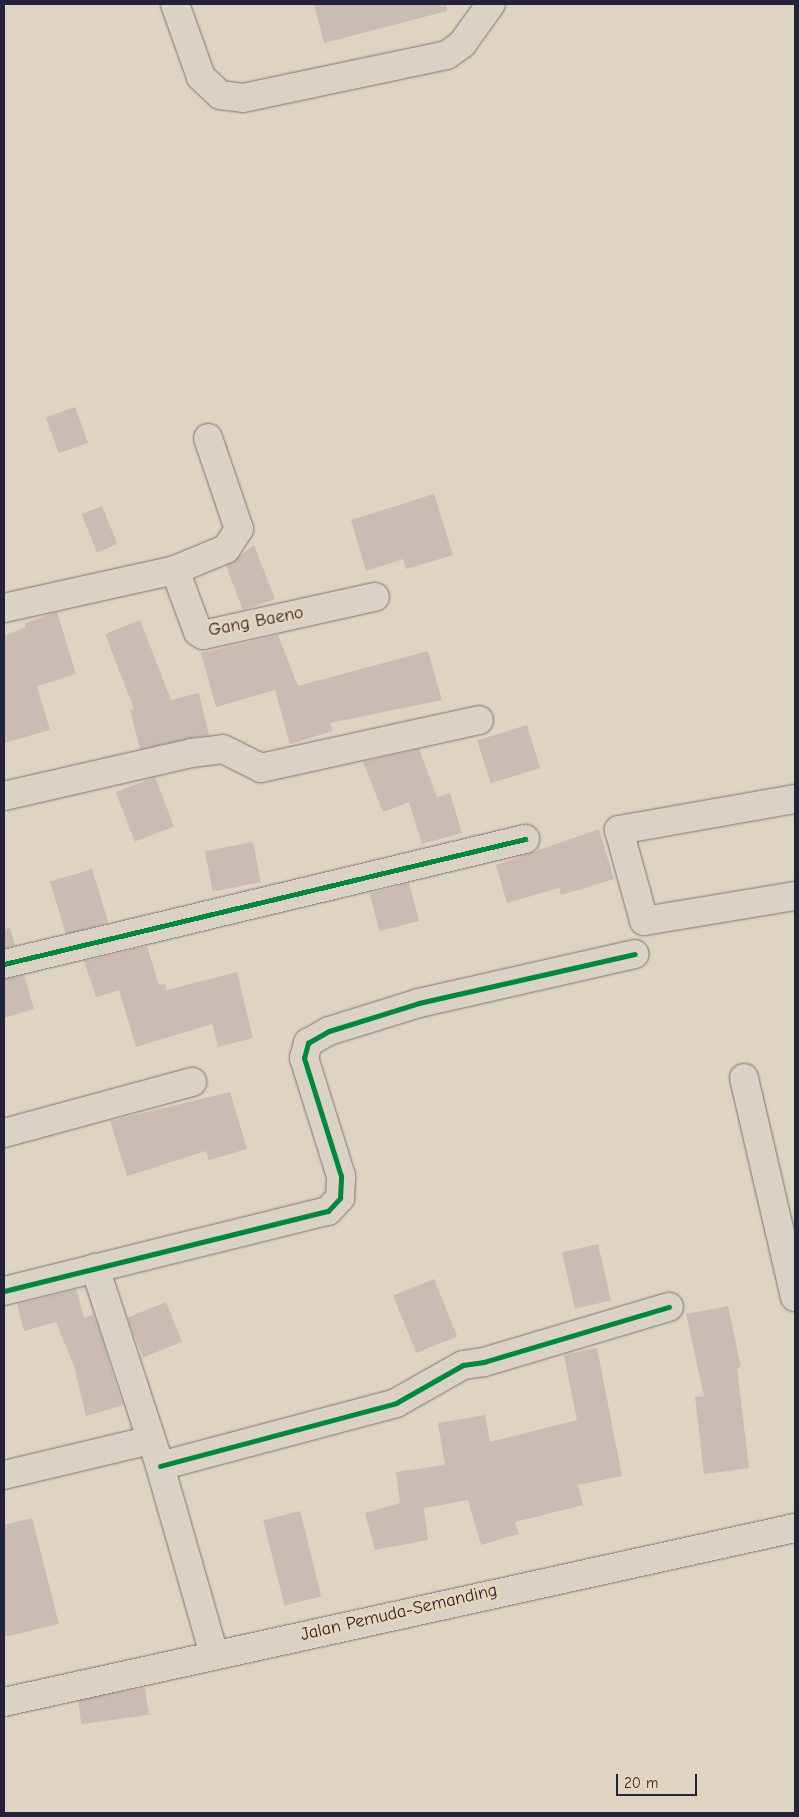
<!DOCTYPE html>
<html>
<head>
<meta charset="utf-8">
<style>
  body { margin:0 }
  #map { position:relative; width:799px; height:1817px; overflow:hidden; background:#dfd3c2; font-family:"Comic Neue",sans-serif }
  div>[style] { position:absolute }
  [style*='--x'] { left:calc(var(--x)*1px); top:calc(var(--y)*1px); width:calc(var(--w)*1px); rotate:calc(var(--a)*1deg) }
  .building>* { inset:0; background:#cabcb5; transform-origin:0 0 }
  .roads { filter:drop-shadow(0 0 1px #7b7673) drop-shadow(0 0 1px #7b7673) }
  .minor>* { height:28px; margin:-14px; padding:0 14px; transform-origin:14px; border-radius:14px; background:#dbd2c6 }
  .major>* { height:28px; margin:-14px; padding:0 14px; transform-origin:14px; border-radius:14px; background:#dbd2c6 }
  .cycleway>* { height:5px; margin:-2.5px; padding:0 2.5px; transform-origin:2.5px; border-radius:2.5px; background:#00873e }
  span { translate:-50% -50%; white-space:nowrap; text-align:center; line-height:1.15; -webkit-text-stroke:4px #ecd6b5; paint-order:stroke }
  .street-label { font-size:18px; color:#22223b }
  .frame { position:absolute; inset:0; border:5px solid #22223b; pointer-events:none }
  .scale { position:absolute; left:616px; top:1774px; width:81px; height:22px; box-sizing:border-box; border:2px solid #22223b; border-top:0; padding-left:6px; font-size:15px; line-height:18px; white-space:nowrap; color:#22223b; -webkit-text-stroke:4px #ecd6b5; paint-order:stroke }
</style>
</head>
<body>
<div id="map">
  <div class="building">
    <i style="clip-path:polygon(314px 4px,446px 4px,447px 11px,324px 43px)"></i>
    <i style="left:75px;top:407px;width:38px;height:31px;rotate:70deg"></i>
    <i style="clip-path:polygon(434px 494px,453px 555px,406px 569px,403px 559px,366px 571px,351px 520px)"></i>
    <i style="left:102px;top:506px;width:41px;height:22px;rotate:68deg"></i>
    <i style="clip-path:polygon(254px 545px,275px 599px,243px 610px,226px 566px)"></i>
    <i style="clip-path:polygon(57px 612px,76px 674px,37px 686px,50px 730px,4px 743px,4px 636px,26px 627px,25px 623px)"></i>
    <i style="clip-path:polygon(140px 620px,171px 700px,199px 693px,209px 735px,140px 749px,130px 710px,134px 709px,105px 634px)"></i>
    <i style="clip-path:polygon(278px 635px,298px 686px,428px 651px,442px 700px,330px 723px,333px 731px,290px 744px,275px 690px,216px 707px,201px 653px)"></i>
    <i style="left:527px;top:725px;width:45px;height:52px;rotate:73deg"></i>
    <i style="clip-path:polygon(419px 749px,437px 797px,450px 793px,462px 833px,422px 844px,409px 802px,383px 812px,363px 762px)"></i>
    <i style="left:155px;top:777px;width:53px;height:42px;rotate:69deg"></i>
    <i style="clip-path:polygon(599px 829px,614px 879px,561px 895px,559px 888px,507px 903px,496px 865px)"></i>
    <i style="left:253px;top:842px;width:41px;height:49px;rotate:79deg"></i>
    <i style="left:92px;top:869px;width:56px;height:44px;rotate:73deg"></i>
    <i style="left:409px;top:883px;width:39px;height:41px;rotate:75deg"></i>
    <i style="clip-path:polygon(10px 928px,15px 945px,4px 948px,4px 929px)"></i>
    <i style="clip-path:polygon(147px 946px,159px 985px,165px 984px,167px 990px,237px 972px,253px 1038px,218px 1047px,212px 1024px,136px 1047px,119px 990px,96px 997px,84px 961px)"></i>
    <i style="clip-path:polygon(24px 975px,34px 1009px,4px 1018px,4px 979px)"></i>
    <i style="clip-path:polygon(230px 1092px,247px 1149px,209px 1160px,206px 1151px,127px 1176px,110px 1121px)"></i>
    <i style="left:598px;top:1244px;width:58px;height:37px;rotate:77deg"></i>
    <i style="left:434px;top:1279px;width:62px;height:44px;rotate:68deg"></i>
    <i style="clip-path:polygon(76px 1289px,84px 1318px,94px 1314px,123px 1405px,86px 1416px,74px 1366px,56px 1322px,24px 1331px,17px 1304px)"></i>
    <i style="left:166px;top:1302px;width:43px;height:42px;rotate:68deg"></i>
    <i style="clip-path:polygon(728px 1306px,741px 1367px,737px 1368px,749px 1468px,704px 1474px,695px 1397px,704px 1396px,686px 1314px)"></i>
    <i style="clip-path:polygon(597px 1348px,622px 1476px,578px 1485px,583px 1505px,515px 1522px,519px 1534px,481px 1545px,468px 1500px,424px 1508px,428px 1540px,375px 1550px,365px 1513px,400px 1503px,396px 1472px,445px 1465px,438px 1423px,485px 1415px,490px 1442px,577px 1420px,564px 1355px)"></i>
    <i style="left:300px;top:1511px;width:88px;height:38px;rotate:76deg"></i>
    <i style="clip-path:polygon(32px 1518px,59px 1624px,4px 1637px,4px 1525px)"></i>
    <i style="left:145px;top:1688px;width:27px;height:68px;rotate:82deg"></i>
  </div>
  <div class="roads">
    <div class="minor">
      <i style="--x:175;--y:4;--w:77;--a:70.4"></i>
      <i style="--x:201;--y:77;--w:26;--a:43"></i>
      <i style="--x:220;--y:95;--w:23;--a:7"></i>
      <i style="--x:243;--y:98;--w:208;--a:-11.9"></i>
      <i style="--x:447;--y:55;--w:19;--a:-36"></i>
      <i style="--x:462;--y:44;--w:49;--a:-54.1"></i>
      <i style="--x:175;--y:570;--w:55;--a:-22.4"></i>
      <i style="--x:226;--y:549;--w:24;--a:-57"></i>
      <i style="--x:239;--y:529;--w:96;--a:-108.8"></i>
      <i style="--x:4;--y:608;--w:175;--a:-12.5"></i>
      <i style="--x:175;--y:570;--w:66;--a:69.6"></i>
      <i style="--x:198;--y:632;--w:6;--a:31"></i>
      <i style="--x:203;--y:635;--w:176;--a:-12.5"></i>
      <i style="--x:4;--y:796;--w:193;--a:-12.9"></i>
      <i style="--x:192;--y:753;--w:31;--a:-7"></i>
      <i style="--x:223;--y:749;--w:42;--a:26.6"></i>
      <i style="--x:261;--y:768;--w:223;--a:-12.4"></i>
      <i style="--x:795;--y:799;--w:179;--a:170"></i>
      <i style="--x:619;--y:830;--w:94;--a:74.6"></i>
      <i style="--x:644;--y:921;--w:153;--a:-9.4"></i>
      <i style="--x:4;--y:964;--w:536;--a:-13.49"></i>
      <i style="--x:744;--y:1078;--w:225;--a:76.9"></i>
      <i style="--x:4;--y:1133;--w:195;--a:-15.2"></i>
      <i style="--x:95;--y:1268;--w:208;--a:71.8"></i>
      <i style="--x:160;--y:1466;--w:196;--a:74"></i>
      <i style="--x:4;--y:1291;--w:334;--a:-13.9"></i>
      <i style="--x:328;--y:1211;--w:18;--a:-47"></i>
      <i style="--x:340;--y:1198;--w:22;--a:-87"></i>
      <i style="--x:341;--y:1176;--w:124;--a:-107.4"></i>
      <i style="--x:304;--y:1058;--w:16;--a:-75"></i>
      <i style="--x:308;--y:1043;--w:24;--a:-30"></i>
      <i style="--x:329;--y:1031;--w:94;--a:-17.3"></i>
      <i style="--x:419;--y:1003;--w:221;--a:-12.8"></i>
      <i style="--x:160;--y:1466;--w:244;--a:-14.9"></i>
      <i style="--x:396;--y:1403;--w:77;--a:-29.6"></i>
      <i style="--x:463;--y:1365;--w:21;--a:-8"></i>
      <i style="--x:484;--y:1362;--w:193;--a:-16.6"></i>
      <i style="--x:4;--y:1475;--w:151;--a:-13.4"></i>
    </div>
    <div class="major">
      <i style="--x:4;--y:1702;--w:810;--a:-12.41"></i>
    </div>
  </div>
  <div class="cycleway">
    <i style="--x:4;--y:964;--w:536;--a:-13.49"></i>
    <i style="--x:4;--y:1291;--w:334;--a:-13.9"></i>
    <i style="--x:328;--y:1211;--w:18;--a:-47"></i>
    <i style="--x:340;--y:1198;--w:22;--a:-87"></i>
    <i style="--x:341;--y:1176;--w:124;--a:-107.4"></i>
    <i style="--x:304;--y:1058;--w:16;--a:-75"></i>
    <i style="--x:308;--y:1043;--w:24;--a:-30"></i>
    <i style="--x:329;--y:1031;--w:94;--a:-17.3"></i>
    <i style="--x:419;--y:1003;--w:221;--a:-12.8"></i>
    <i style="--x:160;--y:1466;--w:244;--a:-14.9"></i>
    <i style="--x:396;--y:1403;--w:77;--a:-29.6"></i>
    <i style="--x:463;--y:1365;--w:21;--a:-8"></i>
    <i style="--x:484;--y:1362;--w:193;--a:-16.6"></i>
  </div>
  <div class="street-label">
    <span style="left:256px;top:622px;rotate:-11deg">Gang Baeno</span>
    <span style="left:399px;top:1613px;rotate:-13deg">Jalan Pemuda-Semanding</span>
  </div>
  <div class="frame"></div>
  <div class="scale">20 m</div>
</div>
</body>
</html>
